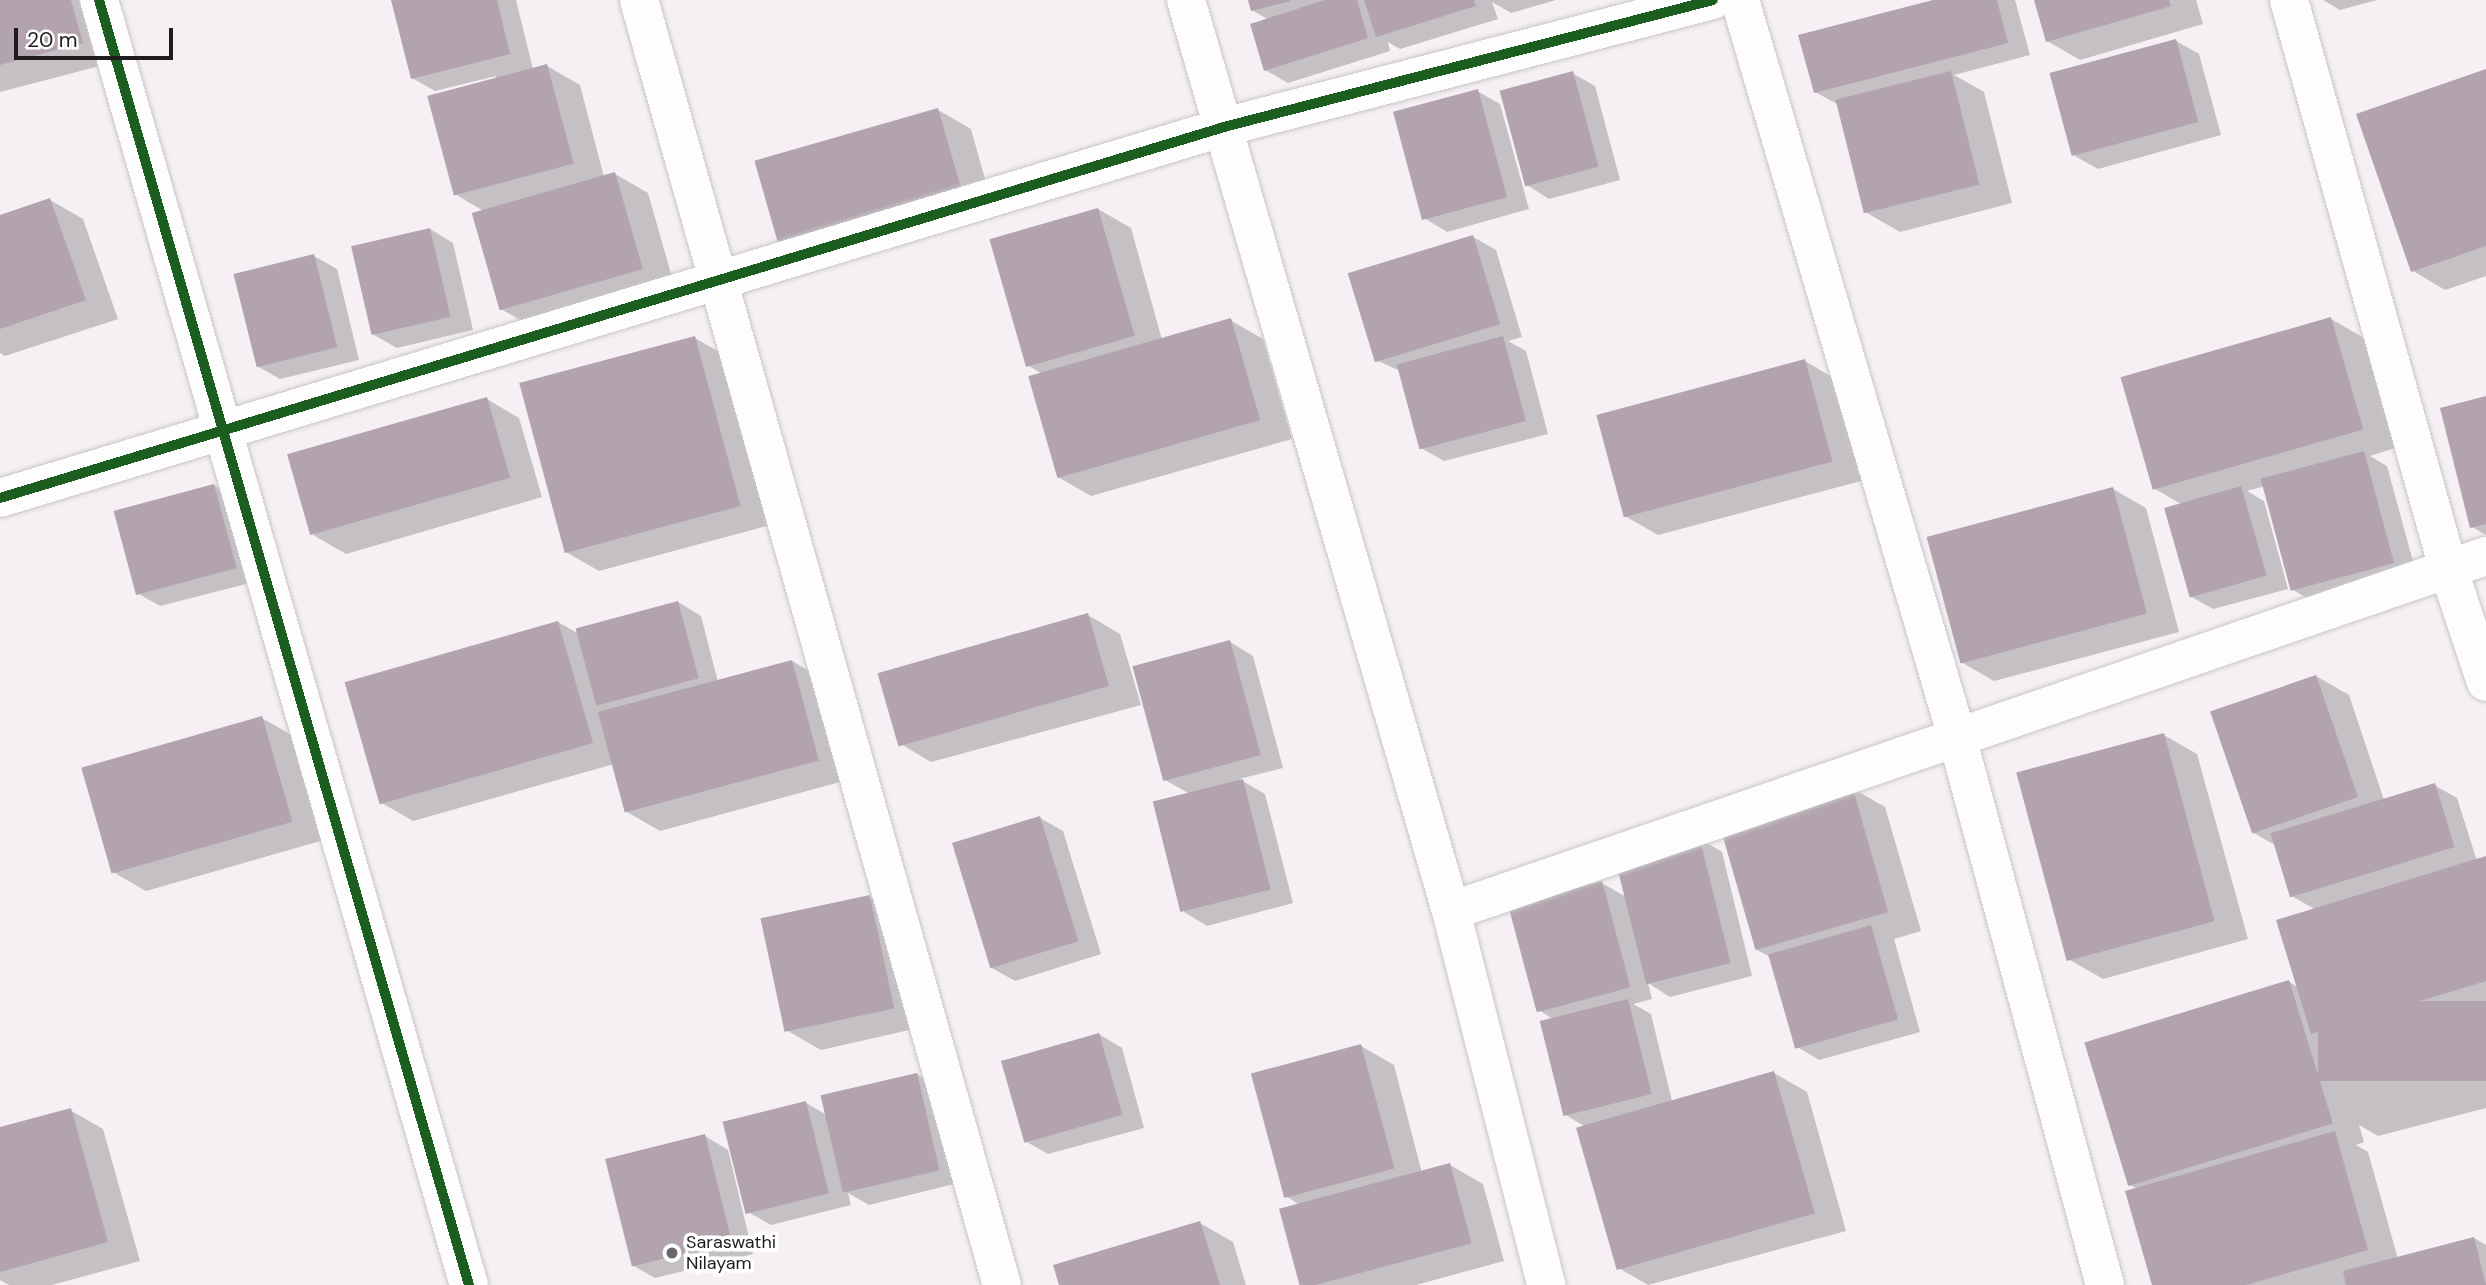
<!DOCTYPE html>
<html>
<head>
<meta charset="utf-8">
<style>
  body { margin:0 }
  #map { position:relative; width:2486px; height:1285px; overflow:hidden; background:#f6f0f4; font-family:"DM Sans",sans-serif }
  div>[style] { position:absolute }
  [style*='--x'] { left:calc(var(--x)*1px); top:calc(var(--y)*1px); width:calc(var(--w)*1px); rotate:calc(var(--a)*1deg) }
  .shadow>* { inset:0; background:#0003 }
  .building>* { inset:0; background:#b2a3ae; transform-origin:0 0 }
  .roads { filter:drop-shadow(0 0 2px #c9c5c8) drop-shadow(0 0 2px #c9c5c8) }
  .street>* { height:38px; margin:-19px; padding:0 19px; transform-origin:19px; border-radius:19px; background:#fefdfd }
  .cycleway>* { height:10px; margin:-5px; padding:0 5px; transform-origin:5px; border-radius:5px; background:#1b5e20 }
  .dots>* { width:19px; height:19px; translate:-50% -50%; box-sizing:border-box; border:4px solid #fff; border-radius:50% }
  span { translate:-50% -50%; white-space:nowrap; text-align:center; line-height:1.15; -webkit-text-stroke:7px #fff; paint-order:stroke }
  .poi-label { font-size:18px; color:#1f1b1e }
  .left { translate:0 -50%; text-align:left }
  .scale { position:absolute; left:14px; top:28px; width:159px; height:32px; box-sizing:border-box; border:4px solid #1f1b1e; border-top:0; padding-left:9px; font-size:21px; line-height:24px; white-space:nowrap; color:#1f1b1e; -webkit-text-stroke:5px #fff; paint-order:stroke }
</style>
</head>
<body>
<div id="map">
  <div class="shadow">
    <i style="clip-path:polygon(0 0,98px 0,115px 62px,0 92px)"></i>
    <i style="clip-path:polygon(398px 0,516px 0,533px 69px,547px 66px,580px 85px,604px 177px,615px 174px,648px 193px,675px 288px,534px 328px,501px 309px,485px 212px,455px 194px,496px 76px,435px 91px,412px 78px)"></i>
    <i style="clip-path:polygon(1250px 0,1556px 0,1511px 13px,1492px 2px,1498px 19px,1400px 49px,1388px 42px,1390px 51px,1288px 83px,1265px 70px,1269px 20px,1252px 10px)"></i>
    <i style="clip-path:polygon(1940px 0,2015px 0,2030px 55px,1954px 75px,1984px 92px,2012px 203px,1900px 232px,1867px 213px,1839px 105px,1815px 92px)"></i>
    <i style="clip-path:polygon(2035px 0,2196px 0,2203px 24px,2080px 60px,2047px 41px)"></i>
    <i style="clip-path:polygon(2323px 0,2377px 0,2340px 10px)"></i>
    <i style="clip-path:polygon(2176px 41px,2199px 54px,2221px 135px,2098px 169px,2075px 156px)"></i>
    <i style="clip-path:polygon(2486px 71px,2486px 276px,2445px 290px,2413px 271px)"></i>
    <i style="clip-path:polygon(1572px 73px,1595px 86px,1620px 180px,1549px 199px,1527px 185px)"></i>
    <i style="clip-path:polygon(1477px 91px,1500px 104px,1529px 209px,1447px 232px,1424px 218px)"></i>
    <i style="clip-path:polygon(938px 110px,971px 129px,993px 208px,811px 259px,778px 240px)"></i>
    <i style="clip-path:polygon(50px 200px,83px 219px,118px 319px,5px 356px,0 353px,0 217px)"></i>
    <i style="clip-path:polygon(1098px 209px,1131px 228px,1162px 340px,1230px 320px,1263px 339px,1292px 439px,1091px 496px,1058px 477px,1042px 374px,1026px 364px)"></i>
    <i style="clip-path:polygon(430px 229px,453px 243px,473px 330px,397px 348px,374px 335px)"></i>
    <i style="clip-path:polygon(1473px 237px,1496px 250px,1522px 337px,1508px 341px,1526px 351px,1548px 434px,1444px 461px,1421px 448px,1400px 371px,1374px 359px)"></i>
    <i style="clip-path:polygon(314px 256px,337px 269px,359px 360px,280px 379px,257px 366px)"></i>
    <i style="clip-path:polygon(2331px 319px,2364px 338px,2395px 448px,2370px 456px,2387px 466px,2417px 576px,2316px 603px,2293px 590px,2265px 486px,2247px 491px,2264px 501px,2288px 589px,2213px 609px,2190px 596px,2181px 504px,2155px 489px)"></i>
    <i style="clip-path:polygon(695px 338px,728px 357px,774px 524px,599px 571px,566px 552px)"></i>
    <i style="clip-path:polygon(1805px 361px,1837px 380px,1865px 480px,1658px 535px,1625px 516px)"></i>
    <i style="clip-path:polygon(2486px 398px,2486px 535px,2472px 527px)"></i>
    <i style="clip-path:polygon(487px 399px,519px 418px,542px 497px,346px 554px,313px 535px)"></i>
    <i style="clip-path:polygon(214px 485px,237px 499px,258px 581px,160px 606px,137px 593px)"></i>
    <i style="clip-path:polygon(2113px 489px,2146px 508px,2179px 632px,1994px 681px,1961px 662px)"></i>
    <i style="clip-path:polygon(678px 602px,701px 616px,718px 682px,792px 661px,825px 680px,851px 779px,660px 831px,627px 812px,614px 764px,413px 821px,380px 802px,558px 622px,579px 634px)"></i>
    <i style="clip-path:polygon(1088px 615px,1120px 634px,1141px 705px,931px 762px,899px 743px)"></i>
    <i style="clip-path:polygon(1230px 642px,1253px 656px,1283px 768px,1239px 779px,1265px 794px,1293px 903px,1207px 926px,1184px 912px,1190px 794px,1165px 780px)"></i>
    <i style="clip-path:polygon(2316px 676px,2349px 695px,2384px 800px,2434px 785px,2457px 798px,2477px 861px,2486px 858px,2486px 1108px,2378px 1136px,2359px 1125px,2364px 1142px,2356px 1145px,2368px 1152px,2398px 1259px,2474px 1238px,2486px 1245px,2486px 1285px,2154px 1285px,2138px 1189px,2128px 1184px,2289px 982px,2298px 987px,2316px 910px,2290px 895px,2275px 845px,2252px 832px)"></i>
    <i style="clip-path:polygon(262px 718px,295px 737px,324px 840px,146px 891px,113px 872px)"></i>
    <i style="clip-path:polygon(2164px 735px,2197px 754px,2248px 939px,2103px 979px,2070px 960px)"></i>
    <i style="clip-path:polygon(1852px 788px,1885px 807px,1921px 931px,1894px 939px,1920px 1032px,1819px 1060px,1796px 1046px,1772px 958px,1757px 950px)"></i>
    <i style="clip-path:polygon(1040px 818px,1063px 831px,1101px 954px,1015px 981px,992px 968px)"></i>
    <i style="clip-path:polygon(1699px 838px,1722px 852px,1752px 976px,1670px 997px,1648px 983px,1652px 999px,1633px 1004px,1651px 1014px,1672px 1101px,1774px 1073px,1807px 1092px,1846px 1231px,1648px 1285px,1617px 1267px,1584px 1126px,1564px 1114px,1553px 1019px,1537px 1009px,1602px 883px,1626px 897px)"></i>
    <i style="clip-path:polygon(870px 897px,902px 916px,927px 1026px,821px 1050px,788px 1031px)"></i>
    <i style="clip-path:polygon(1099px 1034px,1122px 1048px,1144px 1128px,1048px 1154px,1025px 1141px)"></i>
    <i style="clip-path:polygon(1361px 1046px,1394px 1065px,1422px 1173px,1450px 1165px,1483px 1184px,1504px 1261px,1416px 1285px,1301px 1285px,1281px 1211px,1301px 1206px,1286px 1196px)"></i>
    <i style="clip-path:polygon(917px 1074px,939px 1088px,962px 1182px,869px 1205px,848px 1193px,851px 1205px,771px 1225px,748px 1212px,806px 1103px,827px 1115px)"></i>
    <i style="clip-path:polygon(70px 1110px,103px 1129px,140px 1261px,52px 1285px,9px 1285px,0 1280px,0 1129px)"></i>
    <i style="clip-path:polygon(705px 1136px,728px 1150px,753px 1254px,655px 1278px,632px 1265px)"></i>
    <i style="clip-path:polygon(1200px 1223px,1233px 1242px,1246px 1285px,1060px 1285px)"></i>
  </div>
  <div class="building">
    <i style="clip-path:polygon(0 0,71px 0,83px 43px,0 65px)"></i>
    <i style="clip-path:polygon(391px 0,497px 0,510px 54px,411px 79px)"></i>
    <i style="clip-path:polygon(1248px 0,1290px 0,1291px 1px,1251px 11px)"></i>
    <i style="clip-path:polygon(1325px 0,1357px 0,1368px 38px,1264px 71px,1250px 24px)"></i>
    <i style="clip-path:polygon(1364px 0,1474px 0,1476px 6px,1376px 37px)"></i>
    <i style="clip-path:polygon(1933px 0,1997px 0,2008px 43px,1814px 93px,1798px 35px)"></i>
    <i style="clip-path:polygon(2034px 0,2169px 0,2171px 6px,2046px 42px)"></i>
    <i style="left:2176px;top:39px;width:86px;height:131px;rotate:75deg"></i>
    <i style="left:547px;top:64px;width:103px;height:124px;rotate:75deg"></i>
    <i style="clip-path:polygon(2486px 69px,2486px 246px,2411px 272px,2356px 114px)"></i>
    <i style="left:1573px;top:71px;width:99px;height:76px;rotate:75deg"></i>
    <i style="left:1951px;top:71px;width:117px;height:119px;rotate:76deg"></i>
    <i style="left:1478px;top:89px;width:112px;height:88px;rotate:75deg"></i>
    <i style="left:938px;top:108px;width:84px;height:191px;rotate:74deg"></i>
    <i style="left:615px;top:172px;width:101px;height:149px;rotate:74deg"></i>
    <i style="clip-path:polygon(50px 198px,86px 300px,0 329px,0 215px)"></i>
    <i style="left:1098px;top:208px;width:133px;height:113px;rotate:74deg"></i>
    <i style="left:430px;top:228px;width:91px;height:81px;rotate:77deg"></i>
    <i style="left:1473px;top:235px;width:93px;height:131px;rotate:73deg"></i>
    <i style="left:314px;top:254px;width:96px;height:83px;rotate:76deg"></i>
    <i style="left:2331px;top:317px;width:117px;height:219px;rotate:74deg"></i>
    <i style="left:1231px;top:318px;width:106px;height:211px;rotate:74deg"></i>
    <i style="left:695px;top:336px;width:176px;height:182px;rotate:75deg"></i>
    <i style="left:1503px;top:336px;width:88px;height:110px;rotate:75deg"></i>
    <i style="left:1805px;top:359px;width:106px;height:216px;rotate:75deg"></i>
    <i style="clip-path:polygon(2486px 396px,2486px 524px,2470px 528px,2440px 408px)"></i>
    <i style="left:487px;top:397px;width:84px;height:208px;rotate:74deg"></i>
    <i style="left:2364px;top:451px;width:116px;height:107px;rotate:75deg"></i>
    <i style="left:214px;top:484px;width:87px;height:104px;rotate:75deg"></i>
    <i style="left:2241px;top:486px;width:93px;height:80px;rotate:74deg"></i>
    <i style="left:2113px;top:487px;width:131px;height:193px;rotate:75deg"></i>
    <i style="left:678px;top:601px;width:80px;height:106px;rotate:75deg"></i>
    <i style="left:1088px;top:613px;width:76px;height:219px;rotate:74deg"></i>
    <i style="left:558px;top:621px;width:127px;height:222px;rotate:74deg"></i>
    <i style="left:1230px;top:640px;width:119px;height:101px;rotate:75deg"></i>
    <i style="left:792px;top:660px;width:104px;height:201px;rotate:75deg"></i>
    <i style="left:2316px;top:675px;width:129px;height:112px;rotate:71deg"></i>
    <i style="left:262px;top:716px;width:110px;height:188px;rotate:74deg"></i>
    <i style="left:2164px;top:733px;width:195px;height:153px;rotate:75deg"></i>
    <i style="left:1243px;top:779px;width:114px;height:93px;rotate:76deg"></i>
    <i style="left:2435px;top:783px;width:67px;height:172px;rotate:73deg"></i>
    <i style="left:1852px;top:786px;width:131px;height:138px;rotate:74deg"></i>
    <i style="left:1040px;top:816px;width:131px;height:92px;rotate:73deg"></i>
    <i style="left:1699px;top:836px;width:131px;height:87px;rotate:76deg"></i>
    <i style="clip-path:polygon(2486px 856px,2486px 981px,2311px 1034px,2276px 920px)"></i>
    <i style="left:1602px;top:881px;width:110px;height:97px;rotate:75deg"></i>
    <i style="left:870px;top:895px;width:116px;height:112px;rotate:78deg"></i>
    <i style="left:1871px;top:925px;width:98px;height:107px;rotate:74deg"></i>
    <i style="left:2289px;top:980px;width:150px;height:214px;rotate:73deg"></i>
    <i style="left:1628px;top:999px;width:98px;height:91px;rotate:76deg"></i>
    <i style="left:2486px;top:1001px;width:80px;height:168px;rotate:90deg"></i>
    <i style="left:1099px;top:1033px;width:85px;height:102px;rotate:74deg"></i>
    <i style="left:1361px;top:1044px;width:129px;height:114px;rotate:75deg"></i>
    <i style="left:1774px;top:1071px;width:148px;height:206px;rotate:74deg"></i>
    <i style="left:917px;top:1073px;width:100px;height:99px;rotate:77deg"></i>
    <i style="left:806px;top:1101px;width:95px;height:86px;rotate:76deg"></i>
    <i style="clip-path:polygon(71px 1108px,108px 1242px,0 1272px,0 1127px)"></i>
    <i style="clip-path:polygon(2335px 1131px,2368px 1250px,2246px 1285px,2152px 1285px,2125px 1191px)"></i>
    <i style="left:705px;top:1134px;width:111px;height:103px;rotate:76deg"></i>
    <i style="left:1450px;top:1163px;width:83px;height:177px;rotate:75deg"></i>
    <i style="clip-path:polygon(1200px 1221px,1220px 1285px,1059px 1285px,1053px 1265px)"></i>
    <i style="clip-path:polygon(2474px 1237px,2486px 1285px,2346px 1285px,2343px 1271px)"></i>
  </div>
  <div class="roads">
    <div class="street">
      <i style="--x:99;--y:0;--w:1337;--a:73.94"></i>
      <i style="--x:639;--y:0;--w:1335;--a:74.23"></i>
      <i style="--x:1186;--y:0;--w:949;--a:73.78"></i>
      <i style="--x:1451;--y:911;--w:386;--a:75.7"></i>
      <i style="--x:1740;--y:0;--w:768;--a:73.59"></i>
      <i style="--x:1957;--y:737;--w:568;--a:74.89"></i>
      <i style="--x:2289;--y:0;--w:590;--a:74.36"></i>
      <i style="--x:2448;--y:568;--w:120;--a:71.6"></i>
      <i style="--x:0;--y:498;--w:1279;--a:-16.86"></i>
      <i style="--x:1224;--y:127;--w:505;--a:-14.56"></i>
      <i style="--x:1451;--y:911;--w:1094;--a:-18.93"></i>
    </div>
  </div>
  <div class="cycleway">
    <i style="--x:99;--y:0;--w:1337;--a:73.94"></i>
    <i style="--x:0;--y:498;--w:1279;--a:-16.86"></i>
    <i style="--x:1224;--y:127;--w:505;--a:-14.56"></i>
  </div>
  <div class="dots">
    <i style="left:672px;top:1253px;background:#6a6669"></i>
  </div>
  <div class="poi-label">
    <span class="left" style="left:686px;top:1253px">Saraswathi<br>Nilayam</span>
  </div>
  <div class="scale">20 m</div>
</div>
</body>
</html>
